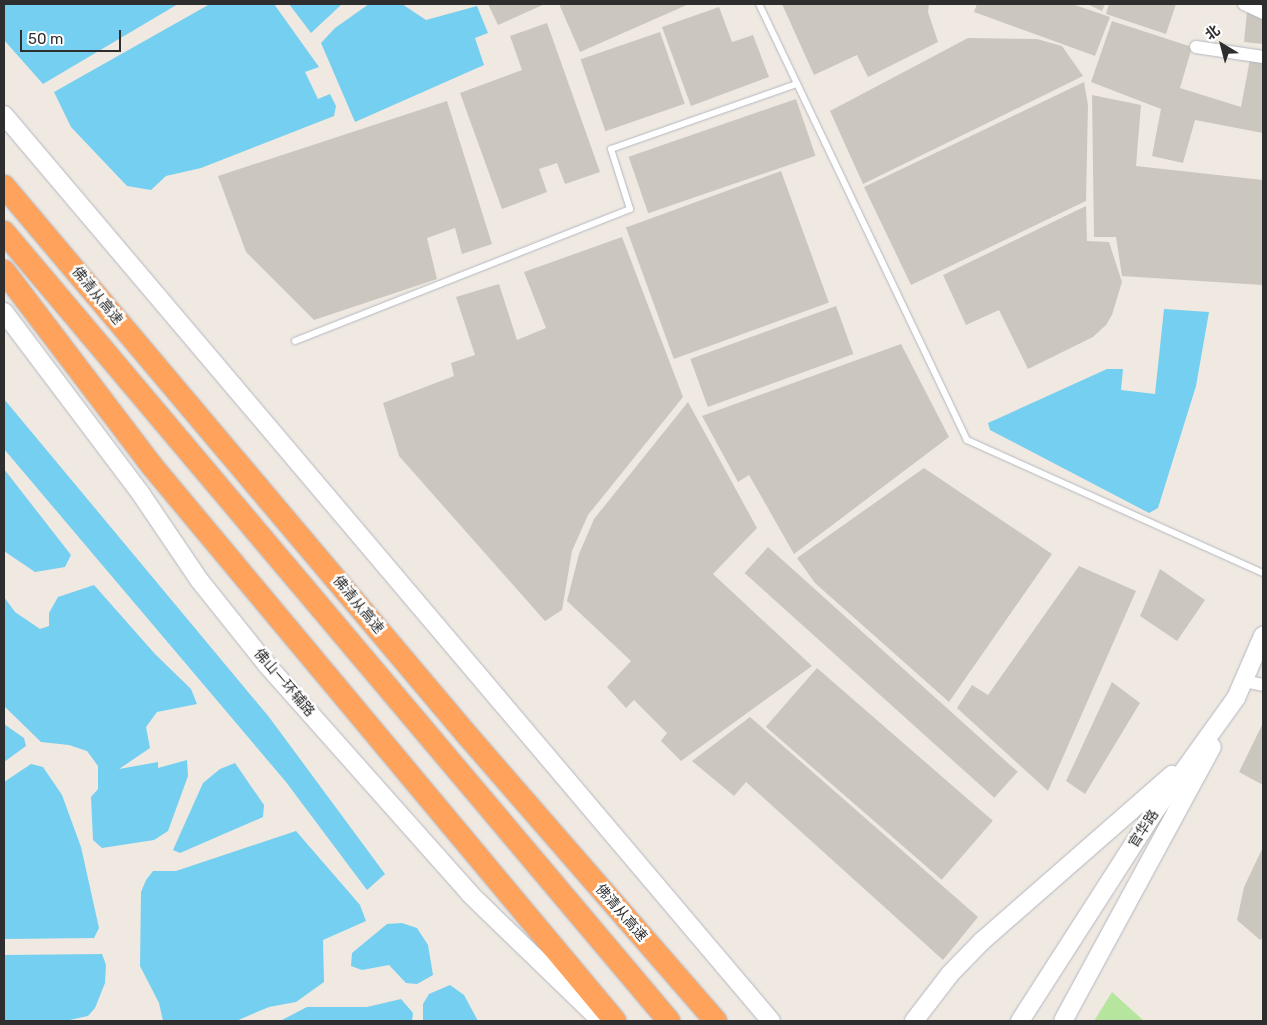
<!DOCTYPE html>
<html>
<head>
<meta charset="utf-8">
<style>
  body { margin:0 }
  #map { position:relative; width:1267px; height:1025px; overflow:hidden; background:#efe9e1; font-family:Rubik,"Noto Sans SC",sans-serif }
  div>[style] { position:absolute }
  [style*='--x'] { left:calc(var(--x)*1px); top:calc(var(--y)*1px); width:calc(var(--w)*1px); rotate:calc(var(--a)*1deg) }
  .green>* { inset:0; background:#b6e59e }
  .water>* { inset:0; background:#75cff0 }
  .building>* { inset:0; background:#cbc7bf; transform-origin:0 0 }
  .roads { filter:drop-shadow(0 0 1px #b4b7c1) drop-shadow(0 0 1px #b4b7c1) }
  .service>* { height:6px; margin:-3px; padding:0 3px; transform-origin:3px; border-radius:3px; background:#fff }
  .minor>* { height:12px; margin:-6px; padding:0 6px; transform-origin:6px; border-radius:6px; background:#fff }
  .secondary>* { height:18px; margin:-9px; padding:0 9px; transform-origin:9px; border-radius:9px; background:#fff }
  .motorway>* { height:22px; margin:-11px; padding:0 11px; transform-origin:11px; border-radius:11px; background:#ffa35c }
  span { translate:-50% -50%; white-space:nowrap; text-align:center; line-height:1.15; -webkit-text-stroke:5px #fff; paint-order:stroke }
  .street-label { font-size:14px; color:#2e2e2e }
  .frame { position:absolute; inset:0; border:5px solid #2e2e2e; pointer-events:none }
  .north { position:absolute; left:1197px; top:20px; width:50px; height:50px; -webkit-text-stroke:4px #fff; paint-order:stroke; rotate:323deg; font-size:14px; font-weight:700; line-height:20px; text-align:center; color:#2e2e2e }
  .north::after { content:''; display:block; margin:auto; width:18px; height:22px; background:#2e2e2e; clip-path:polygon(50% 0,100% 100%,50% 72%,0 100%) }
  .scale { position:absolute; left:20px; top:30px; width:101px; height:22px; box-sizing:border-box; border:2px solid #2e2e2e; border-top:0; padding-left:6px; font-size:15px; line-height:18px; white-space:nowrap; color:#2e2e2e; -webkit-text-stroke:4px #fff; paint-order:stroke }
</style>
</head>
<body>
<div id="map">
  <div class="green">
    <i style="clip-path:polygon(1112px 992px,1144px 1021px,1094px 1021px)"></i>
  </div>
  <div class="water">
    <i style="clip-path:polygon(4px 4px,178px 4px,43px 84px,4px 40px)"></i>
    <i style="clip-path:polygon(210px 4px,274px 4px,319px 67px,305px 72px,318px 99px,330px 94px,336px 106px,334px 116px,201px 168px,166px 176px,151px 190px,127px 186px,71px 127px,54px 92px)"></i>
    <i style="clip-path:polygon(289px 4px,342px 4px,311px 33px)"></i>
    <i style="clip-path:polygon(369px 4px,402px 4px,426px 20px,477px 6px,488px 33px,475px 38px,484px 65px,355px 122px,321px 43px,335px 28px)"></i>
    <i style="clip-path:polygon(1164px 309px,1209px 312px,1196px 386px,1158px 508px,1149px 513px,990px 430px,988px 423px,1107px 369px,1123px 369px,1121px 390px,1155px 394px)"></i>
    <i style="clip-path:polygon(4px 399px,269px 717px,385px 874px,367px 890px,286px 782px,4px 449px)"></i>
    <i style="clip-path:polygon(4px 469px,71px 555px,65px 567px,35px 572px,4px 551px)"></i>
    <i style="clip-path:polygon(94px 585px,155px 654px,191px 689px,197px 704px,157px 712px,146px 727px,150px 748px,119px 769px,158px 762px,158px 768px,187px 760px,188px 776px,168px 831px,154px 840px,102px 848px,93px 840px,91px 797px,98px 789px,98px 766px,87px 751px,69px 745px,41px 742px,4px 706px,4px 597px,15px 612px,40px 629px,49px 626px,49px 613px,58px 597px)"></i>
    <i style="clip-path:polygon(4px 724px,24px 738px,26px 746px,4px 762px)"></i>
    <i style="clip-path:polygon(235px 763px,264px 805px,263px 817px,180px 853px,173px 850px,203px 783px,220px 769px)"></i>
    <i style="clip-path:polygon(31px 764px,43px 767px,62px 795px,81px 847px,99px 928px,94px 938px,4px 939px,4px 782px)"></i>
    <i style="clip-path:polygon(296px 831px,360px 905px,366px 921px,323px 940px,324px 982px,296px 1002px,269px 1007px,236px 1021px,163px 1021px,159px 1003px,140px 966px,141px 892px,146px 880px,153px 871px,176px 871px)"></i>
    <i style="clip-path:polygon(402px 923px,417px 928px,428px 945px,433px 975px,417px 984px,406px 983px,389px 965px,362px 970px,351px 966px,352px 953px,387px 924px)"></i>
    <i style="clip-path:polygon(102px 954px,106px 965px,105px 983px,95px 1008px,88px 1016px,65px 1021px,4px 1021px,4px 955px)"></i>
    <i style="clip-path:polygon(450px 985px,464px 995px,478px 1021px,423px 1021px,423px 1004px,429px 994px)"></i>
    <i style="clip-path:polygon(401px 999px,413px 1013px,412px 1021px,280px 1021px,307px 1007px,367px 1007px)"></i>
  </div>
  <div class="building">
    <i style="clip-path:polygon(488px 4px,545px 4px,498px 25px)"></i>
    <i style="clip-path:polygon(559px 4px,689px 4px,580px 52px)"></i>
    <i style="clip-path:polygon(782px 4px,929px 4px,928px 12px,938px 42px,868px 77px,857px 55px,814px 75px)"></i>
    <i style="clip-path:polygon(977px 4px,1072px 4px,1110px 17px,1095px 56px,974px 12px)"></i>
    <i style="clip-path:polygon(1087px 4px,1105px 4px,1102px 11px)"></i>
    <i style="clip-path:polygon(1109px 4px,1176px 4px,1166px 34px,1106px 14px)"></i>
    <i style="clip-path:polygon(719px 7px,732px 42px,753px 35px,769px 77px,691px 106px,662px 27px)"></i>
    <i style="clip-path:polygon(1247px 12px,1263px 19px,1263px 44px,1244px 42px)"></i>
    <i style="clip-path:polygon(1112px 21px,1192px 47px,1180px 88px,1241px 107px,1250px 59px,1263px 62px,1263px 133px,1195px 120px,1183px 163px,1152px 156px,1161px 109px,1091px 82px)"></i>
    <i style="clip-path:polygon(547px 23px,600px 172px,565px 184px,557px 163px,539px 169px,547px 192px,502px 209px,460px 93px,522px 70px,510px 36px)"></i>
    <i style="left:660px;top:32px;width:76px;height:84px;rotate:71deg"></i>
    <i style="clip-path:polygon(968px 38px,1037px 39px,1062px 46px,1083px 76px,863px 184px,830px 111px)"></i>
    <i style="clip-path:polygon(1084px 82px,1088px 105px,1086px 201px,911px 285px,864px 187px)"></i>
    <i style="clip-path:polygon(1092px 95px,1141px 105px,1136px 166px,1263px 180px,1262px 285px,1122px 276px,1116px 237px,1094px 237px)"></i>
    <i style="left:796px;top:99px;width:60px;height:177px;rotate:71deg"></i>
    <i style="clip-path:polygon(447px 101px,492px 244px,462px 254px,455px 228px,427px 238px,437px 279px,314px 320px,246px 252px,218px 176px)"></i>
    <i style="left:781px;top:171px;width:140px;height:165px;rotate:70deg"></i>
    <i style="clip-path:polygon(1086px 206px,1087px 241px,1109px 242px,1122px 282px,1112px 315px,1106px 325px,1093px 337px,1028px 369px,999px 310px,966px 325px,943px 275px)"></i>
    <i style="clip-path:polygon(622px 237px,683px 397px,588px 515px,572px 551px,562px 610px,545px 621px,399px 456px,383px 403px,454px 376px,451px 363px,475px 355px,456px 297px,499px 284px,517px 340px,546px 328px,524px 272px)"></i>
    <i style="left:836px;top:306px;width:51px;height:155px;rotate:70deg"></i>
    <i style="clip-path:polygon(901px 344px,949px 437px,794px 554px,749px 475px,738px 482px,702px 416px)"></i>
    <i style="clip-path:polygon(688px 402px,757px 528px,713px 574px,812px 666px,681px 761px,661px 741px,667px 733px,634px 700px,626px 708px,607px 687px,631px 661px,567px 601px,579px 554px,594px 519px)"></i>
    <i style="clip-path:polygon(924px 468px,1052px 554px,949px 702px,815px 583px,797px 558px)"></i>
    <i style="left:768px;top:547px;width:336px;height:35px;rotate:42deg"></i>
    <i style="clip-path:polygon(1079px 566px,1136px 591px,1048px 791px,957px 708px,972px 685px,988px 695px)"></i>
    <i style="clip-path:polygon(1160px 569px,1205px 600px,1177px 641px,1140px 616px)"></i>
    <i style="left:817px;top:668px;width:233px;height:78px;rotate:41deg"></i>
    <i style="clip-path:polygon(1112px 682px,1140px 703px,1085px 794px,1066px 781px)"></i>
    <i style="clip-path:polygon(750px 717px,978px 917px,943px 960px,746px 782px,734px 796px,692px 761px)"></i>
    <i style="clip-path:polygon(1263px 723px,1263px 785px,1239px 772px)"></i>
    <i style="clip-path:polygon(1263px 847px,1263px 937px,1260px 940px,1237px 920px,1244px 887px)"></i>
  </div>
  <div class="roads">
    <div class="service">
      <i style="--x:759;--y:4;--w:483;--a:64.5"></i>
      <i style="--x:967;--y:440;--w:325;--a:24.2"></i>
      <i style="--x:295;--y:341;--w:360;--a:-21.5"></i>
      <i style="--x:630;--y:209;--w:63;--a:-107.6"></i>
      <i style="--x:611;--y:149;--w:197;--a:-19.3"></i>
    </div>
    <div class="minor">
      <i style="--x:1244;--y:4;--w:21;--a:25"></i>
      <i style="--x:1196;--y:47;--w:68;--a:8.5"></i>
      <i style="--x:1244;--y:681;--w:19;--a:12"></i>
    </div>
    <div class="secondary">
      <i style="--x:4;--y:115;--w:1187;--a:49.75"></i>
      <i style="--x:4;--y:312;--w:228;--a:53"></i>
      <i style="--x:141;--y:494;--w:105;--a:55.9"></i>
      <i style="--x:200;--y:581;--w:107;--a:51.4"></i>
      <i style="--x:267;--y:665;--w:306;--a:48.4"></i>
      <i style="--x:470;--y:894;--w:182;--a:44.1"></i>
      <i style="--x:914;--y:1021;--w:59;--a:-52.5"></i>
      <i style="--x:950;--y:974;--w:45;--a:-45.9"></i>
      <i style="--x:981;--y:942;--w:254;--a:-41.2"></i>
      <i style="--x:1020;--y:1021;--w:253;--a:-57.3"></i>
      <i style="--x:1157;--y:808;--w:135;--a:-54.3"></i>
      <i style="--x:1236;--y:698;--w:68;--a:-66.5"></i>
      <i style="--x:1063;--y:1021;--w:312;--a:-61.5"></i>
    </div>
    <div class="motorway">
      <i style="--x:4;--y:186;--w:720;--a:49.85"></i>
      <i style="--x:468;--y:736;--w:378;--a:49"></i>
      <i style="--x:4;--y:232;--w:1032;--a:49.87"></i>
      <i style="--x:4;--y:271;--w:245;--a:52.8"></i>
      <i style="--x:152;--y:466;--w:723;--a:50.16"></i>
    </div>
  </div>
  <div class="street-label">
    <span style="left:97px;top:296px;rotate:50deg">佛清从高速</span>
    <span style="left:358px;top:605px;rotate:50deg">佛清从高速</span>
    <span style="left:284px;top:683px;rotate:49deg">佛山一环辅路</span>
    <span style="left:1144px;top:829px;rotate:-57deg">官华路</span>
    <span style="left:621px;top:913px;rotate:49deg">佛清从高速</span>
  </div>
  <div class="frame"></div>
  <div class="north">北</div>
  <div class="scale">50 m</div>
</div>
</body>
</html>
